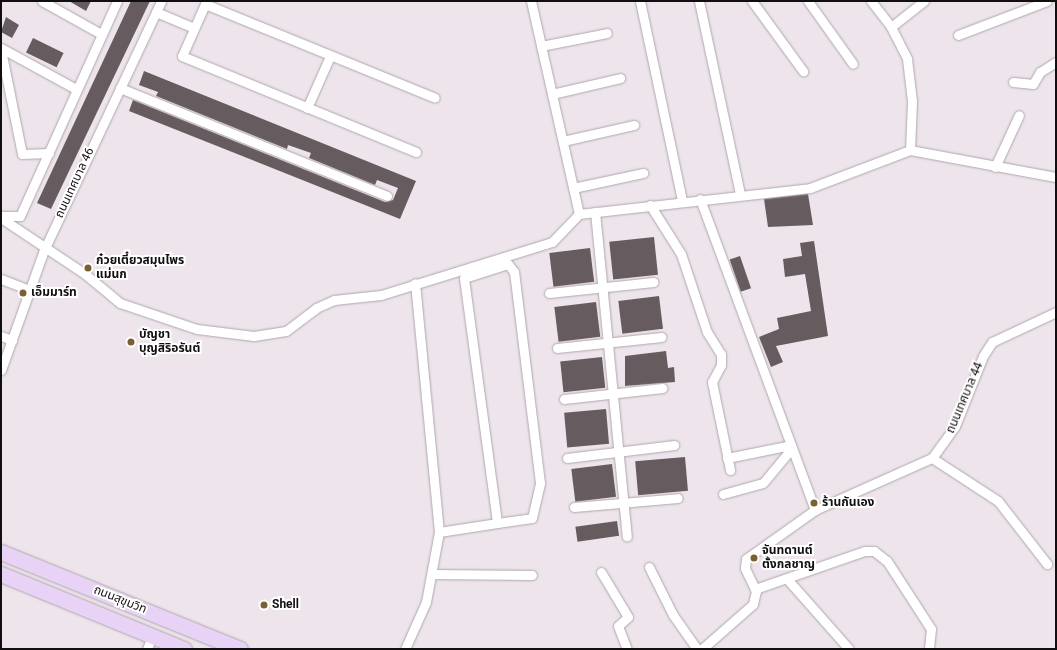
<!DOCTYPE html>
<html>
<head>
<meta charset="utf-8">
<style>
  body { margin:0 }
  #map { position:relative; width:1057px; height:650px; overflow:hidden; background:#eee5ec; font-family:Roboto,"Noto Sans Thai",sans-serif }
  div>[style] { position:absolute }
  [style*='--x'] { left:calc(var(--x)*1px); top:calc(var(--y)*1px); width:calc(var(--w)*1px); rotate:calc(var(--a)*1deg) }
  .building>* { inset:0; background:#665b5f; transform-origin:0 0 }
  .roads { filter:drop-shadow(0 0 1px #afa6ad) drop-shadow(0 0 1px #afa6ad) }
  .minor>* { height:9px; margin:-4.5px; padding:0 4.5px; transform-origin:4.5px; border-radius:4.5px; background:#fff }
  .trunk>* { height:15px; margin:-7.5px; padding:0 7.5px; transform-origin:7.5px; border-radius:7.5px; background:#e8d3f6 }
  .dots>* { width:11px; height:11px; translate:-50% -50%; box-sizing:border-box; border:2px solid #fff; border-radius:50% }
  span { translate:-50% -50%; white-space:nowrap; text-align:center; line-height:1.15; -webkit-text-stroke:4px #fff; paint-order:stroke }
  .street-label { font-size:12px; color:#110e10 }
  .poi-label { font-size:12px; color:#110e10; font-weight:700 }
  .left { translate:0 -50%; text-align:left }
  .frame { position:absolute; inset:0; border:2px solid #110e10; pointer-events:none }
</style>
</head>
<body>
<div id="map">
  <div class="building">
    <i style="clip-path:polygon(69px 1px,91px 1px,86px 11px)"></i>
    <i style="clip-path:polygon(131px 1px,150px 1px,51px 209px,37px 203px)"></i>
    <i style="clip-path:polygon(6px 17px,19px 25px,12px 38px,1px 32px)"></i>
    <i style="left:33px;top:38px;width:34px;height:16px;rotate:26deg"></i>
    <i style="clip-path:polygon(144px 71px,416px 181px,400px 219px,129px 111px,133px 100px,385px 202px,393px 200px,398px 188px,377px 180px,375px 185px,309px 158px,311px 153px,288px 145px,287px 149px,156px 96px,158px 92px,139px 85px)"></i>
    <i style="clip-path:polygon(808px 194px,813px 225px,768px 227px,764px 199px)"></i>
    <i style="left:654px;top:237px;width:38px;height:45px;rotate:84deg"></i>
    <i style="clip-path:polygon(814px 241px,828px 336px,776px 346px,783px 362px,771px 367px,759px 337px,779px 329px,777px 318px,811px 311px,805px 274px,785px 277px,783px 259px,802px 256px,800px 243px)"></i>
    <i style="left:590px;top:248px;width:34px;height:41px;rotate:83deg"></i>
    <i style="left:740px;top:256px;width:34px;height:11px;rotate:71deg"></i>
    <i style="left:659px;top:296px;width:33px;height:41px;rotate:83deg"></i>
    <i style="left:596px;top:302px;width:35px;height:42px;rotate:83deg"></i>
    <i style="clip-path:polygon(666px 351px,668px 368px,674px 367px,675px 382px,625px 386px,625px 356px)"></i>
    <i style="left:602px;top:357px;width:31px;height:42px;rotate:84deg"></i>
    <i style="left:606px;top:409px;width:35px;height:42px;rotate:85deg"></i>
    <i style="left:685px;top:457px;width:34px;height:50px;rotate:85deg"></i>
    <i style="left:612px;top:464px;width:33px;height:41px;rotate:83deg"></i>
    <i style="left:617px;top:521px;width:15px;height:42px;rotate:82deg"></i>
  </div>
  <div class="roads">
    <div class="minor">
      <i style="--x:42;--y:1;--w:68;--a:29.2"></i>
      <i style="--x:531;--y:1;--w:218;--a:77.3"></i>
      <i style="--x:640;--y:1;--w:204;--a:78.1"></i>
      <i style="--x:699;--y:1;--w:197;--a:78"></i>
      <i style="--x:752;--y:1;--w:87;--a:53.9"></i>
      <i style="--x:808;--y:1;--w:77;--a:54.5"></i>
      <i style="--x:871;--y:1;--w:33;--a:52"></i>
      <i style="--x:891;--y:27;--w:36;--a:63"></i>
      <i style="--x:907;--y:59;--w:42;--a:83.2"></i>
      <i style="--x:912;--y:101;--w:49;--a:92.3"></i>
      <i style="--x:156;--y:12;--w:41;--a:22.8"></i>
      <i style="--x:891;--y:27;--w:42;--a:-38.2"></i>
      <i style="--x:958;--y:35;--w:95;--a:-20.9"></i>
      <i style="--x:541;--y:46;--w:67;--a:-11.1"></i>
      <i style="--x:1;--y:48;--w:85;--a:28.7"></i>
      <i style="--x:1;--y:50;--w:106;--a:78.6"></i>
      <i style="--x:22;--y:154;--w:27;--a:-2"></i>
      <i style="--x:1013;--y:82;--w:20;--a:6"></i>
      <i style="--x:1033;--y:84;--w:14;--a:-60"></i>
      <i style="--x:1040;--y:72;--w:19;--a:-32"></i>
      <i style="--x:120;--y:88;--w:288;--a:22"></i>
      <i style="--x:552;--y:94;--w:70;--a:-13.2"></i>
      <i style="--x:307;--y:108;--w:57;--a:-66.1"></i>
      <i style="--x:563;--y:141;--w:73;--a:-12.7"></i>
      <i style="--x:416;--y:152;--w:253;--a:-157.7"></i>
      <i style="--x:182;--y:56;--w:57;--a:-66.1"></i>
      <i style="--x:205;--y:4;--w:248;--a:22.2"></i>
      <i style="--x:995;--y:167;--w:57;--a:-65.2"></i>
      <i style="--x:573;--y:188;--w:72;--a:-12.1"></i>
      <i style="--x:700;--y:199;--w:332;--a:69.7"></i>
      <i style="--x:650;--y:205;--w:58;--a:57.7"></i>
      <i style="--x:681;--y:254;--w:82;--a:71.6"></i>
      <i style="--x:707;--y:332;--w:26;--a:58"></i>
      <i style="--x:721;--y:354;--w:11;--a:90"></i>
      <i style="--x:721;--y:365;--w:19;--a:118"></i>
      <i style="--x:712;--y:382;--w:90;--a:78.4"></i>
      <i style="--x:595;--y:212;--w:326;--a:84.4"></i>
      <i style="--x:1;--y:216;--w:19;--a:0"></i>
      <i style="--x:20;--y:216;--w:236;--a:-65.7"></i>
      <i style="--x:1;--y:218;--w:101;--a:33.7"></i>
      <i style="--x:85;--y:274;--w:45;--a:39.6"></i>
      <i style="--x:120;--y:303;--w:81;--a:18.7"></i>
      <i style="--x:197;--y:329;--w:57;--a:7"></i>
      <i style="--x:254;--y:336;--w:32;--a:-9"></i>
      <i style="--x:286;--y:331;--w:38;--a:-37"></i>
      <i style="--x:316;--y:308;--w:20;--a:-24"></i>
      <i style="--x:334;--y:300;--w:47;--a:-6.1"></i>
      <i style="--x:381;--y:295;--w:179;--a:-17.2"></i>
      <i style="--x:552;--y:242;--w:39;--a:-46"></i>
      <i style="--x:579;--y:214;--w:232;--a:-6.4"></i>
      <i style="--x:810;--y:188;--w:107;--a:-20.8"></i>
      <i style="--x:910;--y:150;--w:148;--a:10.5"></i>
      <i style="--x:1;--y:279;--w:31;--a:21"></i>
      <i style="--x:549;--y:293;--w:105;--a:-6"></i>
      <i style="--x:1;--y:336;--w:12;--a:20"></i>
      <i style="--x:557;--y:348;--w:105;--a:-6"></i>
      <i style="--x:1;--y:370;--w:127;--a:-70.3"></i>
      <i style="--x:44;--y:250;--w:275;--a:-64.8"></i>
      <i style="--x:564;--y:399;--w:99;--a:-6.4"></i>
      <i style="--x:567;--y:458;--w:108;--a:-6.9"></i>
      <i style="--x:727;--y:458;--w:65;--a:-11.5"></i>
      <i style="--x:932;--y:458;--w:79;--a:33.1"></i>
      <i style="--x:998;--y:501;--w:80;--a:52.1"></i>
      <i style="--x:723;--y:494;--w:41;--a:-15.4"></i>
      <i style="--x:763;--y:483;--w:45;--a:-50.4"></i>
      <i style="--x:574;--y:507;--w:104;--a:-4.9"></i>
      <i style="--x:439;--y:532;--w:59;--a:-8.8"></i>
      <i style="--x:497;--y:523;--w:35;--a:-8"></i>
      <i style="--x:532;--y:518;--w:36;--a:-77"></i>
      <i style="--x:540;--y:483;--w:213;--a:-97"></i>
      <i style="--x:514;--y:272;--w:10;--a:-127"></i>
      <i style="--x:508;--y:264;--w:46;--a:162.3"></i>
      <i style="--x:464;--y:278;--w:247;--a:82.3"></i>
      <i style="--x:649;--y:567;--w:54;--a:63.4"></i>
      <i style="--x:673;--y:615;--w:42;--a:54.8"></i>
      <i style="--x:601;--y:572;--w:52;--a:59"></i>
      <i style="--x:628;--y:617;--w:13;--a:138"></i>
      <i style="--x:618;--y:626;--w:25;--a:69"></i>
      <i style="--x:432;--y:574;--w:100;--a:0.6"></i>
      <i style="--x:788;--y:580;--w:92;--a:48.5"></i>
      <i style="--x:755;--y:589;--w:116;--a:-19.1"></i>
      <i style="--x:865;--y:551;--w:9;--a:0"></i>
      <i style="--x:874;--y:551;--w:16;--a:38"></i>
      <i style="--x:887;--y:561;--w:81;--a:57.1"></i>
      <i style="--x:931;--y:629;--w:20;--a:96"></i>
      <i style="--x:147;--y:649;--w:14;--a:-69"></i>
      <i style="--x:405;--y:649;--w:51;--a:-65.9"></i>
      <i style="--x:426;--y:602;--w:71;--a:-79.5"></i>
      <i style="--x:439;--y:532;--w:250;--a:-95.5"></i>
      <i style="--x:702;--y:649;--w:68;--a:-41.4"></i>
      <i style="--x:753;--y:604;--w:13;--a:-77"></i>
      <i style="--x:756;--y:591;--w:25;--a:-116"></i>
      <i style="--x:745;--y:568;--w:9;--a:-84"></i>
      <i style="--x:746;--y:559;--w:85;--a:-35.4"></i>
      <i style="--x:815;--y:510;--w:128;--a:-24"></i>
      <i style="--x:932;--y:458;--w:39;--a:-54"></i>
      <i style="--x:955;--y:426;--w:75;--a:-68.2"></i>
      <i style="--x:983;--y:356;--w:17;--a:-57"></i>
      <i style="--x:992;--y:342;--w:71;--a:-25.1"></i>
    </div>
    <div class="trunk">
      <i style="--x:1;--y:552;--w:258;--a:22.1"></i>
      <i style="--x:1;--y:574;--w:198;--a:22.3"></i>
    </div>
  </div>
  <div class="dots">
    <i style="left:88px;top:268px;background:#795f31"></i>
    <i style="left:23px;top:293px;background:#795f31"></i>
    <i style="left:131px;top:342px;background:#795f31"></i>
    <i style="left:814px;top:503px;background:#795f31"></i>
    <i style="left:754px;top:558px;background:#795f31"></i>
    <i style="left:264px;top:605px;background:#795f31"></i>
  </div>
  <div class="street-label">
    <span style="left:75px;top:183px;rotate:-65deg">ถนนเทศบาล 46</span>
    <span style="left:965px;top:398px;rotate:-67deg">ถนนเทศบาล 44</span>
    <span style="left:120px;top:600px;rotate:22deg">ถนนสุขุมวิท</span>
  </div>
  <div class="poi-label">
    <span class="left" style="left:96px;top:268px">ก๋วยเตี๋ยวสมุนไพร<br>แม่นก</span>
    <span class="left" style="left:31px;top:293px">เอ็มมาร์ท</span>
    <span class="left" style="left:139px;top:342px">บัญชา<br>บุญสิริอรันต์</span>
    <span class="left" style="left:822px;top:503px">ร้านกันเอง</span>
    <span class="left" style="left:762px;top:558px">จันทดานต์<br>ตั้งกลชาญ</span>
    <span class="left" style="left:272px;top:605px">Shell</span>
  </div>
  <div class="frame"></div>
</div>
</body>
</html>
